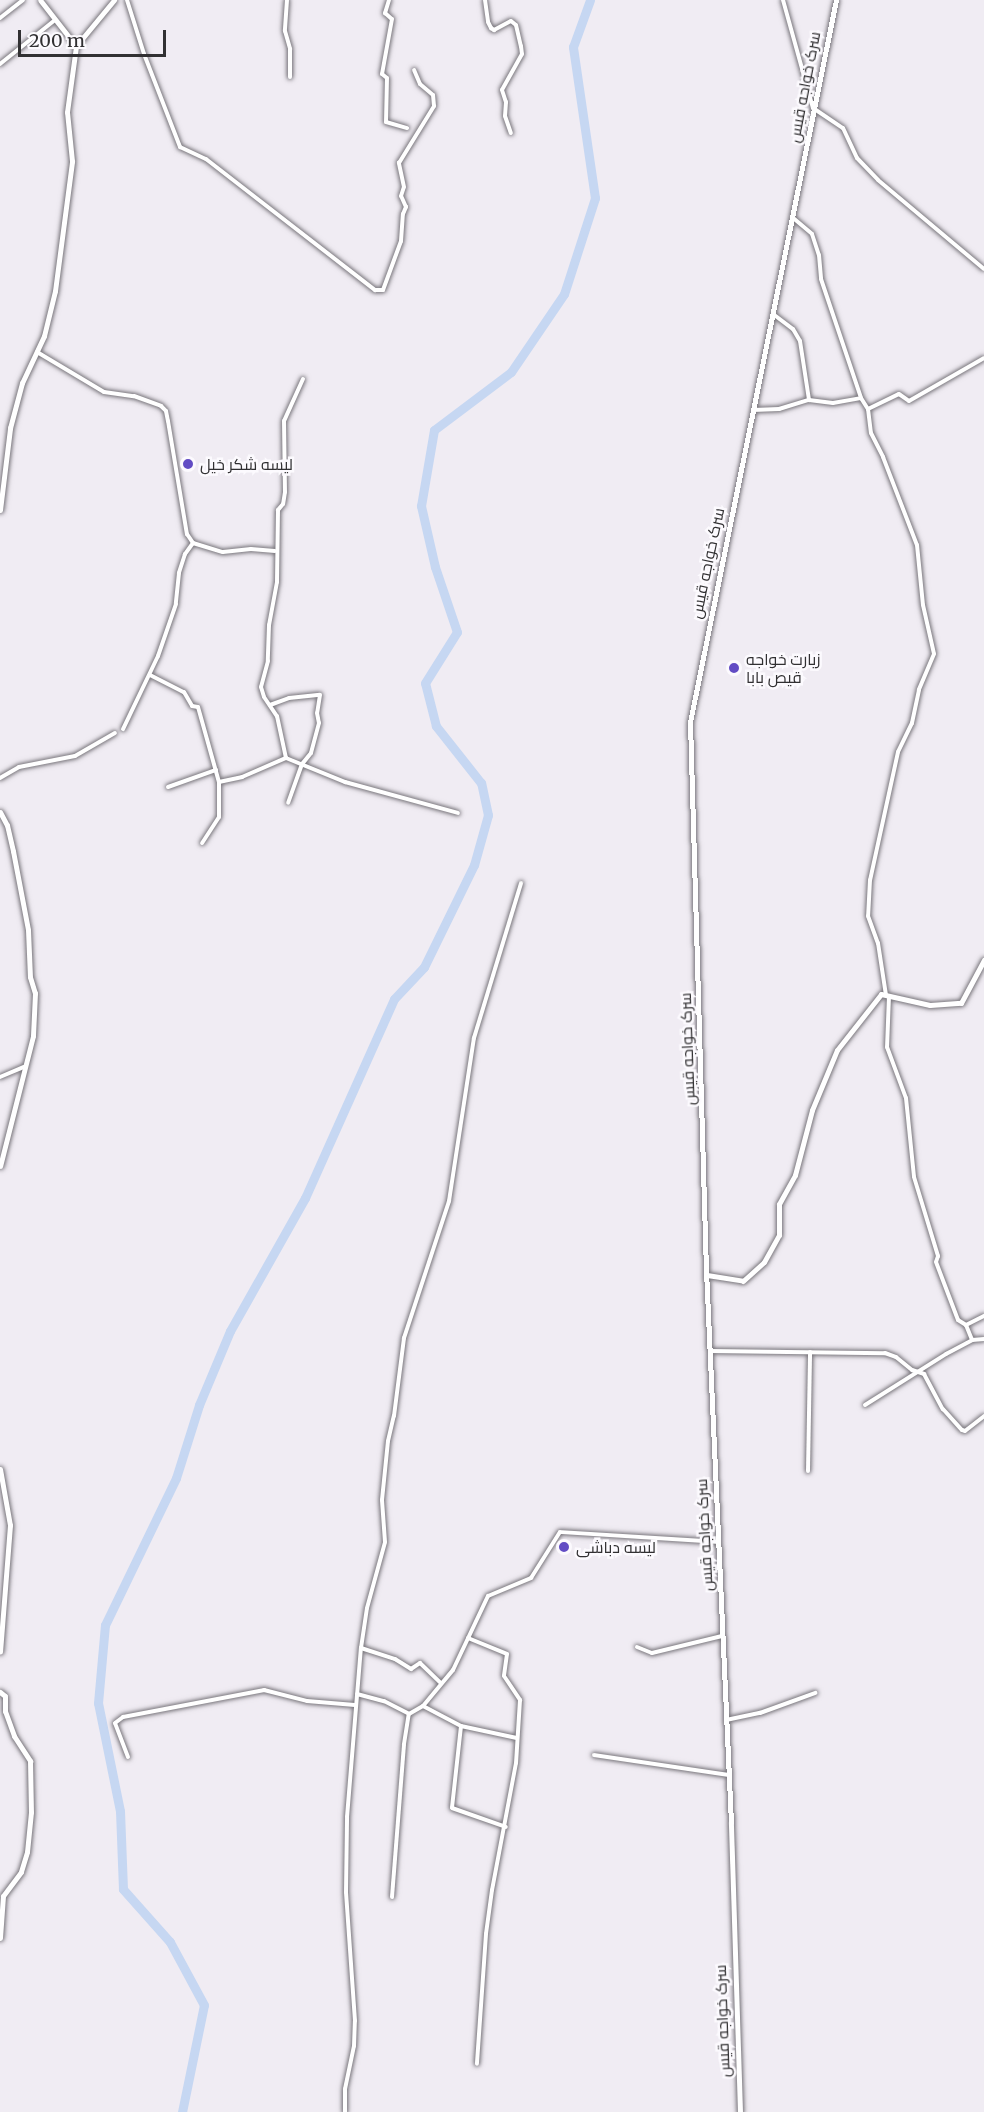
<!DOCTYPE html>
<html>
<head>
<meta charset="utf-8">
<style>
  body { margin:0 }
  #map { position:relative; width:984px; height:2112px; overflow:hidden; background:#f0ecf3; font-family:Merriweather,Cairo,serif }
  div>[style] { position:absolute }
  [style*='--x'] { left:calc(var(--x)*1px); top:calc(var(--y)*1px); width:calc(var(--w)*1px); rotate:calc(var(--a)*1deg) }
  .river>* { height:9px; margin:-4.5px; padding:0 4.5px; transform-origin:4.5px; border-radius:4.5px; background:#c6d7f2 }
  .roads { filter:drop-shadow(0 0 2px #78757b) drop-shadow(0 0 2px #78757b) }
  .street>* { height:4px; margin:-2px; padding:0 2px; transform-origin:2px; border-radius:2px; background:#fff }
  .secondary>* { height:5px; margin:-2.5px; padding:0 2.5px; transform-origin:2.5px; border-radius:2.5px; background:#fff }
  .dots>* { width:16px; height:16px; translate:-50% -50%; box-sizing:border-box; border:3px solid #fcfafe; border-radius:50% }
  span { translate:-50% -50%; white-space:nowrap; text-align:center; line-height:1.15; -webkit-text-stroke:5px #fcfafe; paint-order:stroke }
  .street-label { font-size:16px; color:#313032 }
  .poi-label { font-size:16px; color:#313032 }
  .left { translate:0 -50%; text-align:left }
  .scale { position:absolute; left:18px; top:30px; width:148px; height:27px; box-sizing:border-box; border:3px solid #313032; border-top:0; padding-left:8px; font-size:18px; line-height:21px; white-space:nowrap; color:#313032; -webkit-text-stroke:4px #fcfafe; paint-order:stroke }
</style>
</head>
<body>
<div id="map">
  <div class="river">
    <i style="--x:182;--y:2112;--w:109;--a:-78.4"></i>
    <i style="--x:204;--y:2005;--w:72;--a:-118.4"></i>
    <i style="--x:170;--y:1942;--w:71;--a:-131.6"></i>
    <i style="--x:123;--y:1889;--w:78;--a:-92.2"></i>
    <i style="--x:120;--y:1811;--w:110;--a:-101.5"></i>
    <i style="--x:98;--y:1703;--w:78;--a:-84.9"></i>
    <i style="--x:105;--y:1625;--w:163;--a:-64.2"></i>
    <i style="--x:176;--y:1478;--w:77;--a:-72.5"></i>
    <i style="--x:199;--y:1405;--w:80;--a:-67.3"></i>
    <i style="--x:230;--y:1331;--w:153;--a:-60.6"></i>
    <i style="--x:305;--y:1198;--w:218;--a:-65.9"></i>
    <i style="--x:394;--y:999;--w:44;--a:-46.8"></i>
    <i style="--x:424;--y:967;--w:114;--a:-63.9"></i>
    <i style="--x:474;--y:865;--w:52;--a:-74.4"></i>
    <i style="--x:488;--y:815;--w:33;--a:-102"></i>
    <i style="--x:481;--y:783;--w:73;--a:-128.3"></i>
    <i style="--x:436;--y:726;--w:44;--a:-104.3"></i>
    <i style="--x:425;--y:683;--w:60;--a:-57.9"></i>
    <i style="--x:457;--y:632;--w:69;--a:-108.7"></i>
    <i style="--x:435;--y:567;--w:63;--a:-102.9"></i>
    <i style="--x:421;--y:506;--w:77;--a:-80.3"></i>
    <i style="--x:434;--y:430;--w:96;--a:-37"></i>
    <i style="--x:511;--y:372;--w:94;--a:-55.8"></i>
    <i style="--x:564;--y:294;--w:101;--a:-72.1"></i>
    <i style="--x:595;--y:198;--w:153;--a:-98.3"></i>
    <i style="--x:573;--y:47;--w:50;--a:-70.1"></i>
  </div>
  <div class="roads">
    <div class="street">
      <i style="--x:127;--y:0;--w:57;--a:72.5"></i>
      <i style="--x:144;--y:54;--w:100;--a:68.8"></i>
      <i style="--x:180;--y:147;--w:29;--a:25"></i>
      <i style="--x:206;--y:159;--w:214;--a:37.8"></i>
      <i style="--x:375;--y:290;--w:8;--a:0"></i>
      <i style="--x:383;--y:290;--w:52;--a:-69.8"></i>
      <i style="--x:401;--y:241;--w:27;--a:-86"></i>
      <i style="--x:403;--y:214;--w:8;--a:-67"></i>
      <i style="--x:406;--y:207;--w:12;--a:-114"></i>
      <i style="--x:401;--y:196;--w:9;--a:-72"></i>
      <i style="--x:404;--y:187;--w:25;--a:-102"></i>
      <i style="--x:399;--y:163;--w:67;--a:-58.4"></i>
      <i style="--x:434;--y:106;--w:11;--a:-95"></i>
      <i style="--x:433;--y:95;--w:17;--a:-140"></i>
      <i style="--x:420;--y:84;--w:15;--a:-113"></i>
      <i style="--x:287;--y:0;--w:31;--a:94"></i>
      <i style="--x:285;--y:31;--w:19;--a:74"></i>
      <i style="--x:290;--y:49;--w:28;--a:90"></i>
      <i style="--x:389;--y:0;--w:14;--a:107"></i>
      <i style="--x:385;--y:13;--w:9;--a:41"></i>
      <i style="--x:392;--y:19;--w:56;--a:100.3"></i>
      <i style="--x:382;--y:74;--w:6;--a:39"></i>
      <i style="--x:387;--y:78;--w:44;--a:91.3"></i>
      <i style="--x:386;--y:122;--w:22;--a:16"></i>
      <i style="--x:485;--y:0;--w:22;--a:82"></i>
      <i style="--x:488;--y:22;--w:7;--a:63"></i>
      <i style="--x:491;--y:28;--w:4;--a:34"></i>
      <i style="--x:494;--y:30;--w:19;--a:-28"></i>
      <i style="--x:511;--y:21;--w:6;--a:39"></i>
      <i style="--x:516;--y:25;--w:22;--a:77"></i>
      <i style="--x:521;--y:46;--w:8;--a:83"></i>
      <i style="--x:522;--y:54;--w:41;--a:119.1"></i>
      <i style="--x:502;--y:90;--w:13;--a:72"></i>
      <i style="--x:506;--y:102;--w:14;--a:94"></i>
      <i style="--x:505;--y:116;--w:18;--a:71"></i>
      <i style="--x:783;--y:0;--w:112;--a:74.5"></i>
      <i style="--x:813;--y:108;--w:36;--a:34"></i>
      <i style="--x:843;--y:128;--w:33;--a:65"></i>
      <i style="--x:857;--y:158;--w:30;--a:46"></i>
      <i style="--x:878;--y:180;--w:138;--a:40"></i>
      <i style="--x:0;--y:18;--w:29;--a:-38"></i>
      <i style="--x:0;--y:64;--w:70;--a:-38.7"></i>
      <i style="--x:792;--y:217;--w:26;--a:40"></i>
      <i style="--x:812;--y:234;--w:22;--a:72"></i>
      <i style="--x:819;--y:255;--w:24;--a:85"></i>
      <i style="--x:821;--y:279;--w:126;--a:71.4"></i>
      <i style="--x:861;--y:398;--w:13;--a:58"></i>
      <i style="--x:868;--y:409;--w:24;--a:83"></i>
      <i style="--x:871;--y:433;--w:27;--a:63"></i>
      <i style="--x:883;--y:457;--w:94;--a:68.9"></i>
      <i style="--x:917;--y:545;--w:60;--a:84.3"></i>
      <i style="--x:923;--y:605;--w:50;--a:77.3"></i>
      <i style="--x:934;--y:654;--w:39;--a:113"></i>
      <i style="--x:919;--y:690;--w:34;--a:102"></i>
      <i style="--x:912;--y:723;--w:32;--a:116"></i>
      <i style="--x:898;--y:752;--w:131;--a:102.3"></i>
      <i style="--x:870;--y:880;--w:36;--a:93"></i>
      <i style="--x:868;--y:916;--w:29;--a:70"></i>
      <i style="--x:878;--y:943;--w:53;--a:81.3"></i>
      <i style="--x:773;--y:314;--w:25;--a:37"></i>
      <i style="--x:793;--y:329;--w:14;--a:60"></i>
      <i style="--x:800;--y:341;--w:60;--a:81.3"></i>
      <i style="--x:37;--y:352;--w:78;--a:30.8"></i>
      <i style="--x:104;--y:392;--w:30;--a:8"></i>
      <i style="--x:134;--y:396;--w:29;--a:20"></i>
      <i style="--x:161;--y:406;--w:7;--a:45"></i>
      <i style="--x:166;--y:411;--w:10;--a:79"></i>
      <i style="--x:168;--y:421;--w:115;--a:80.5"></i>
      <i style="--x:187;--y:534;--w:11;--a:56"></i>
      <i style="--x:193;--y:543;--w:14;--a:126"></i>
      <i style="--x:185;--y:554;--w:20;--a:108"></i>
      <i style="--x:179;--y:573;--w:31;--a:96"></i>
      <i style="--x:176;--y:604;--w:55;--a:109.1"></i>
      <i style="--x:158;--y:656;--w:81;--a:115.6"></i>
      <i style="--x:303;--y:379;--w:46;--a:114.3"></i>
      <i style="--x:284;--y:421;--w:71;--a:89.2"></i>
      <i style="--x:285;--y:492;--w:12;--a:99"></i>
      <i style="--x:283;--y:504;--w:8;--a:130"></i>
      <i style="--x:278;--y:510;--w:72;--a:90.8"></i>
      <i style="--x:277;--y:582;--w:44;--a:100.5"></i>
      <i style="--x:269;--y:625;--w:36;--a:92"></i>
      <i style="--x:268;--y:661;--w:27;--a:105"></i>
      <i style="--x:261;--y:687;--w:10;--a:73"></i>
      <i style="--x:264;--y:697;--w:23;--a:56"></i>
      <i style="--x:277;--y:716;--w:43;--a:77.9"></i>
      <i style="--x:286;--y:758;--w:64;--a:22.1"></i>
      <i style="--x:345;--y:782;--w:117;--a:15.3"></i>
      <i style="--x:868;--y:409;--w:34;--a:-26"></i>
      <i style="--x:899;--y:394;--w:12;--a:35"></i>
      <i style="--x:909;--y:401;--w:86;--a:-29.8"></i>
      <i style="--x:753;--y:410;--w:26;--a:-2"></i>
      <i style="--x:779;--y:409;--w:31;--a:-17"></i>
      <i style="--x:809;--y:400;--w:24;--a:7"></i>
      <i style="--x:833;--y:403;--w:28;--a:-10"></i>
      <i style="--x:193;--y:543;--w:31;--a:17"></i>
      <i style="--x:223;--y:552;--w:28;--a:-6"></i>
      <i style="--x:251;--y:549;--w:24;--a:5"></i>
      <i style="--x:150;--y:675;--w:38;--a:27"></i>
      <i style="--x:184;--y:692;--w:16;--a:60"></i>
      <i style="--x:192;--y:706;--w:6;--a:9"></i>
      <i style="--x:198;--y:707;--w:78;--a:74.4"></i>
      <i style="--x:219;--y:782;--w:35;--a:90"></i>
      <i style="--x:219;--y:817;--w:31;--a:123"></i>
      <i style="--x:270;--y:705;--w:20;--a:-20"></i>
      <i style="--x:289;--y:698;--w:31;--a:-6"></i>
      <i style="--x:320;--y:695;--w:18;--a:99"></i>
      <i style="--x:317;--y:713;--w:10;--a:79"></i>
      <i style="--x:319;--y:723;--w:31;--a:105"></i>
      <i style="--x:311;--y:753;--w:14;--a:129"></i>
      <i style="--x:302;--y:764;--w:41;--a:109.7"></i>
      <i style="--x:0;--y:778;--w:22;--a:-30"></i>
      <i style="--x:19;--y:767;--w:57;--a:-11.1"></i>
      <i style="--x:75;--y:756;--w:46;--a:-29.9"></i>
      <i style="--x:219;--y:782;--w:24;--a:-12"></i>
      <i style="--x:242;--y:777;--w:48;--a:-23.4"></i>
      <i style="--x:168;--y:787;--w:51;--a:-19.5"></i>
      <i style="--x:889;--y:996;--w:51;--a:92.2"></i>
      <i style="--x:887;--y:1047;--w:54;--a:69.6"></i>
      <i style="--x:906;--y:1098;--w:79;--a:84.2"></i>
      <i style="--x:914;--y:1177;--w:83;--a:73.1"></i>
      <i style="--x:938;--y:1256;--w:6;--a:108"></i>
      <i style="--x:936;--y:1262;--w:62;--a:69.2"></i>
      <i style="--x:958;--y:1320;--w:9;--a:32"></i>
      <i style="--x:966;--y:1325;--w:16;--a:68"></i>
      <i style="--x:0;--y:1077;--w:26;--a:-23"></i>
      <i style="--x:966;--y:1325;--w:20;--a:-27"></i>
      <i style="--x:710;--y:1351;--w:175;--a:0.7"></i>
      <i style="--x:885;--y:1353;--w:12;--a:20"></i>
      <i style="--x:896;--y:1357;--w:21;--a:39"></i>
      <i style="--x:912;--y:1370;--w:13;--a:18"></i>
      <i style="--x:924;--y:1374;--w:40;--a:62"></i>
      <i style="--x:943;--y:1409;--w:28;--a:48"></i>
      <i style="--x:962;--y:1430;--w:3;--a:18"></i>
      <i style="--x:965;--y:1431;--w:24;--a:-38"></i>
      <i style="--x:865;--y:1405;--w:96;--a:-32.2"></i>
      <i style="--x:946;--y:1354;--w:30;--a:-28"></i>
      <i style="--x:972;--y:1340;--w:12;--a:-5"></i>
      <i style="--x:808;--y:1471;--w:119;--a:-89"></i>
      <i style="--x:468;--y:1638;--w:42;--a:22.3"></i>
      <i style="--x:507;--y:1654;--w:22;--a:98"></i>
      <i style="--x:504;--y:1676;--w:29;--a:56"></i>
      <i style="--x:520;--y:1700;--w:63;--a:93.6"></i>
      <i style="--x:516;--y:1763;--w:129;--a:100.7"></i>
      <i style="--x:492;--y:1890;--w:44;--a:97.8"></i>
      <i style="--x:486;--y:1934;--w:130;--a:94"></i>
      <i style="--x:637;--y:1647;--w:16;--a:22"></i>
      <i style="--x:652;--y:1653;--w:72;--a:-13.7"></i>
      <i style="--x:361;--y:1648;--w:36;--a:18"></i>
      <i style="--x:395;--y:1659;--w:19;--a:32"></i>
      <i style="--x:411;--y:1669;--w:11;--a:-34"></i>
      <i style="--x:420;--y:1663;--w:29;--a:44"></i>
      <i style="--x:357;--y:1694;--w:28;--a:15"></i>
      <i style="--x:384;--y:1701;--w:28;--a:27"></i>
      <i style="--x:423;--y:1706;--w:43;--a:27.8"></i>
      <i style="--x:461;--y:1726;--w:57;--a:12.1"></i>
      <i style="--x:726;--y:1720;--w:35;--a:-12"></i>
      <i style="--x:760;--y:1713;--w:59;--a:-20"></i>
      <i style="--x:461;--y:1726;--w:82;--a:96.3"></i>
      <i style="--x:452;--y:1808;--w:57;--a:19.4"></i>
      <i style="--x:594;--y:1755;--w:136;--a:8.4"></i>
      <i style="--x:128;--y:1757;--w:36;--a:-111"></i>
      <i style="--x:115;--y:1723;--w:10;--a:-37"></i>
      <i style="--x:123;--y:1717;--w:144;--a:-10.8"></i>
      <i style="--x:264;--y:1690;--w:44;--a:14.3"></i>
      <i style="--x:307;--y:1701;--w:48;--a:4.8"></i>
      <i style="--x:392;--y:1897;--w:153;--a:-85.5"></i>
      <i style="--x:404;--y:1744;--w:30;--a:-81"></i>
      <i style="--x:409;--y:1714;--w:16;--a:-30"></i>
      <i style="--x:423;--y:1706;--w:47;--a:-50.2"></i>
      <i style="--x:453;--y:1670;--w:82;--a:-64.7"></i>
      <i style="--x:488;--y:1596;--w:47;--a:-22.7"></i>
      <i style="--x:531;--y:1578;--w:54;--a:-57.8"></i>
      <i style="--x:560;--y:1532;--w:158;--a:3.6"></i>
      <i style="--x:345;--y:2112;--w:23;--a:-90"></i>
      <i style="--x:345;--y:2089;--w:44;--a:-78.2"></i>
      <i style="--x:354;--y:2046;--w:25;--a:-88"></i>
      <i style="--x:355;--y:2021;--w:129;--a:-94"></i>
      <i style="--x:346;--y:1892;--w:75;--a:-89.2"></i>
      <i style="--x:347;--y:1817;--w:170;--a:-85.3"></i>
      <i style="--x:361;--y:1648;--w:40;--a:-81.5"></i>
      <i style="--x:367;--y:1608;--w:68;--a:-74.7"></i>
      <i style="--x:385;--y:1542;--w:42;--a:-94.1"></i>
      <i style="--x:382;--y:1500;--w:59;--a:-84.2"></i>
      <i style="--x:388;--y:1441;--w:26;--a:-77"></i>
      <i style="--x:394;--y:1416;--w:79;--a:-82.7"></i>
      <i style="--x:404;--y:1338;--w:144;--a:-71.8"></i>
      <i style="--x:449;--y:1201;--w:165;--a:-81.3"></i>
      <i style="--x:474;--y:1038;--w:162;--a:-73.1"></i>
    </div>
    <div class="secondary">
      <i style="--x:76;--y:46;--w:60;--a:-50.4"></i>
      <i style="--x:0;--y:510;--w:83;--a:-83"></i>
      <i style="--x:10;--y:428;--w:47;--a:-75.1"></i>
      <i style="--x:22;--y:383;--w:52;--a:-64.9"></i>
      <i style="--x:44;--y:336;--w:46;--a:-76.3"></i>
      <i style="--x:55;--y:291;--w:131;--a:-82.5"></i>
      <i style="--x:72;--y:161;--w:49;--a:-95.8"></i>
      <i style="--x:67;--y:112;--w:67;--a:-82.2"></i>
      <i style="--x:76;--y:46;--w:58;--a:-128"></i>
      <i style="--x:0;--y:812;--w:15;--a:62"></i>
      <i style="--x:7;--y:825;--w:27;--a:77"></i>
      <i style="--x:13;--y:851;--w:80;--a:79.2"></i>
      <i style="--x:28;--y:930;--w:47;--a:87.6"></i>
      <i style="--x:30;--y:977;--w:17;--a:73"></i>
      <i style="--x:35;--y:993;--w:43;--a:92.7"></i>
      <i style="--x:33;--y:1036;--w:134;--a:104.2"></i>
      <i style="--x:707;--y:1275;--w:36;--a:9"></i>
      <i style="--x:743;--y:1281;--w:28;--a:-42"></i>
      <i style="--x:764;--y:1262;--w:31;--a:-61"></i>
      <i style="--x:779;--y:1235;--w:31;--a:-90"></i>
      <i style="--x:779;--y:1204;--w:33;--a:-61"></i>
      <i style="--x:795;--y:1175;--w:67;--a:-75.3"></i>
      <i style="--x:812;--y:1110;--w:65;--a:-67.4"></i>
      <i style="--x:837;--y:1050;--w:71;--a:-51.8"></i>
      <i style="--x:881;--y:994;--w:50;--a:12.7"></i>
      <i style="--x:930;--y:1005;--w:31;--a:-4"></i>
      <i style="--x:961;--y:1003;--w:49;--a:-61.9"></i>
      <i style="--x:0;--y:1469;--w:57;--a:79.9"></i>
      <i style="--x:10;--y:1525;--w:127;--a:94.5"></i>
      <i style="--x:0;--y:1692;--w:6;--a:39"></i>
      <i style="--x:5;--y:1696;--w:15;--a:90"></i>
      <i style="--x:5;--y:1711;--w:27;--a:70"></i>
      <i style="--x:14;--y:1736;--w:30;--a:57"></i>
      <i style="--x:30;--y:1761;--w:51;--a:88.9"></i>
      <i style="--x:31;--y:1812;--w:40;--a:95.7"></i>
      <i style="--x:27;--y:1852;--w:21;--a:107"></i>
      <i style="--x:21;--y:1872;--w:30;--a:127"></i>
      <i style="--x:3;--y:1896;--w:42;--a:94.1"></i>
      <i style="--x:740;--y:2112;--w:289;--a:-91.8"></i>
      <i style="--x:731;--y:1823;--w:553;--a:-92.59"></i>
      <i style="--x:706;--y:1271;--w:549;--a:-91.67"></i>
      <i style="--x:690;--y:722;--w:737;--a:-78.57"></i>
    </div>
  </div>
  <div class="dots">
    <i style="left:188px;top:464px;background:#624cc4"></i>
    <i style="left:734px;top:668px;background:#624cc4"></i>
    <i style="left:564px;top:1547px;background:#624cc4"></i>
  </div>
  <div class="street-label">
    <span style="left:804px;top:87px;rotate:-79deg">سرک خواجه قیس</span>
    <span style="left:707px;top:563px;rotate:-78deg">سرک خواجه قیس</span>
    <span style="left:687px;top:1049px;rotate:-92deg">سرک خواجه قیس</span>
    <span style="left:704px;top:1535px;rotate:-93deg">سرک خواجه قیس</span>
    <span style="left:722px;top:2021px;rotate:-92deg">سرک خواجه قیس</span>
  </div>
  <div class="poi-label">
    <span class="left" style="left:200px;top:464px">لیسه شکر خیل</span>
    <span class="left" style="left:746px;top:668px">زیارت خواجه<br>قیص بابا</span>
    <span class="left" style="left:576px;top:1547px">لیسه دباشی</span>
  </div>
  <div class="scale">200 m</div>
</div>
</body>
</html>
